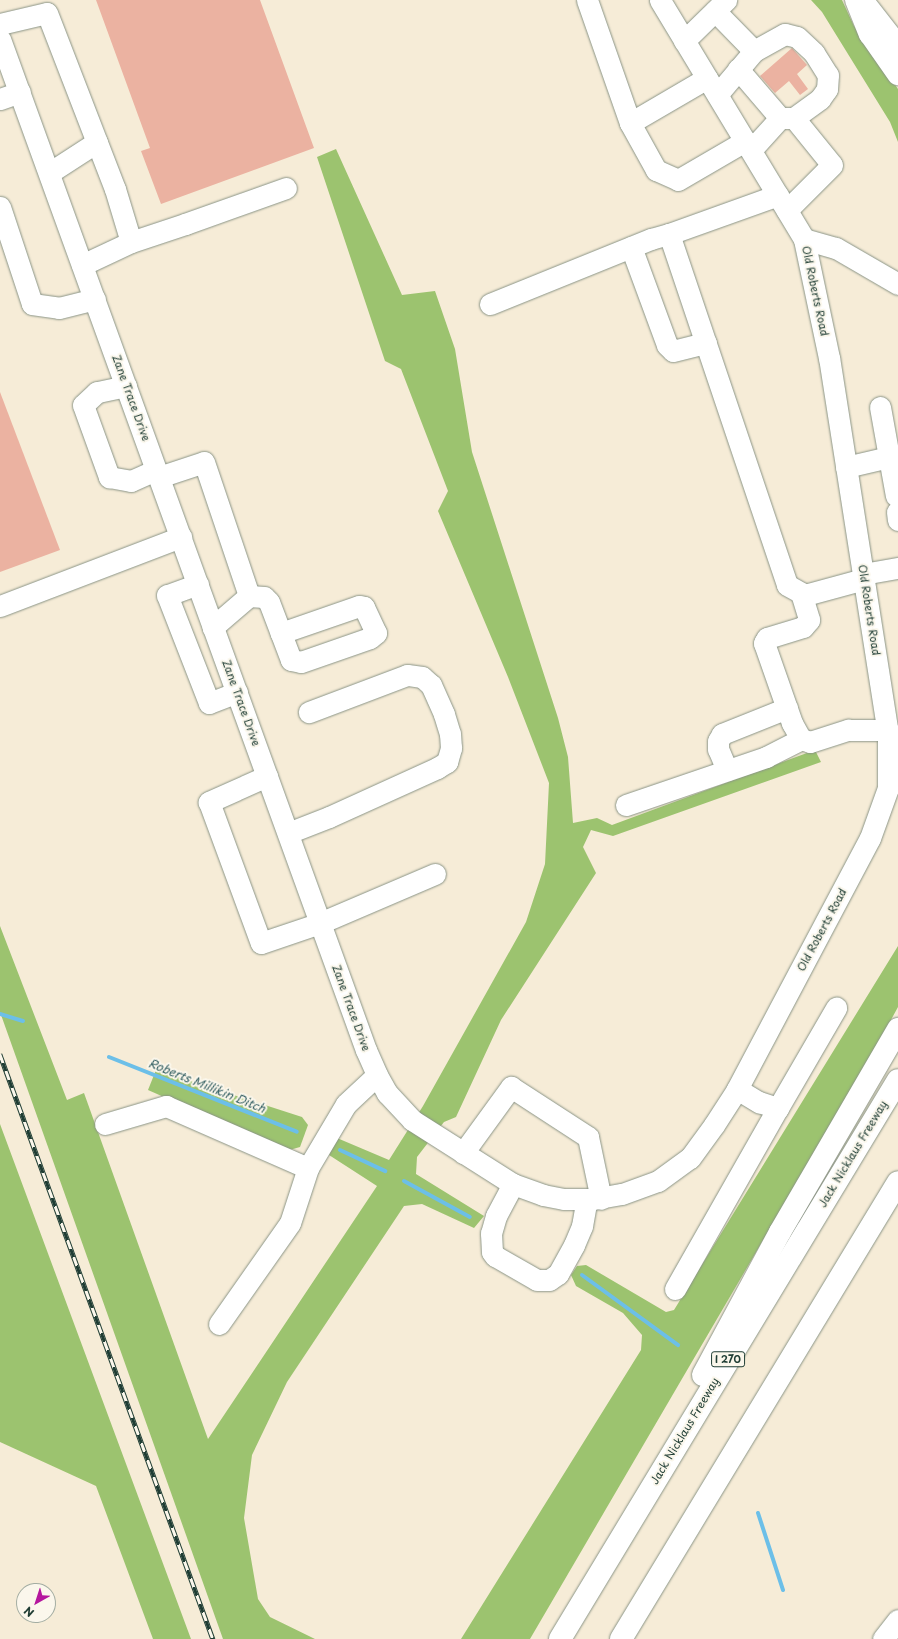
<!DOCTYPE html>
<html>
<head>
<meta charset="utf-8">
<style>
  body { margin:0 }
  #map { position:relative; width:898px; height:1639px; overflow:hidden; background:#f6ecd7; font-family:"Playpen Sans",sans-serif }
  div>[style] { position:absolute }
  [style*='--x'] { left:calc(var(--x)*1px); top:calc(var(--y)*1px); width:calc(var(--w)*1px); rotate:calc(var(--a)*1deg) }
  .green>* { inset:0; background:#9cc36f }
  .stream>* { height:4px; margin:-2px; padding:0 2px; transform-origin:2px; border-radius:2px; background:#6cbfe8 }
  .building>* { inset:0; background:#ebb2a1 }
  .roads { filter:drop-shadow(0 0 1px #8a9486) drop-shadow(0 0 1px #8a9486) }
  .minor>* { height:21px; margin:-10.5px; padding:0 10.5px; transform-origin:10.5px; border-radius:10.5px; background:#fff }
  .major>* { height:22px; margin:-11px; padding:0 11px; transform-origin:11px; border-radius:11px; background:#fff }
  .highway>* { height:22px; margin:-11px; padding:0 11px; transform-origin:11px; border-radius:11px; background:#fff }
  .rail>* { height:4.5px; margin-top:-2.25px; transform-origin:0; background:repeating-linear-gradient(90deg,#fbf7ec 0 9px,#1f3d34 0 18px); box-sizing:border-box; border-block:1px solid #1f3d34 }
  span { translate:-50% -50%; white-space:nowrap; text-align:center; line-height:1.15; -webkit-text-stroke:4px #fbf7ec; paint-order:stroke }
  .shield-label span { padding:1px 3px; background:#fbf7ec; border:1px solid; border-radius:3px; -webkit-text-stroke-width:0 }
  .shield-label { font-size:10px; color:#1f3d34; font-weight:700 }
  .street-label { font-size:11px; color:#1f3d34 }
  .water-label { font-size:12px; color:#325e61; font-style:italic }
  .north { position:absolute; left:16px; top:1583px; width:40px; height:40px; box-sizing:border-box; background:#fbf7ec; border:1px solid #a3ada2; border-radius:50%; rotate:219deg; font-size:11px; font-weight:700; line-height:16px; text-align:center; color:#1f3d34 }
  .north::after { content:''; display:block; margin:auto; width:14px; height:18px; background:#b5179e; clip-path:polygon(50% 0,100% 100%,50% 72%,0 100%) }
</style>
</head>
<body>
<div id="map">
  <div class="green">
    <i style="clip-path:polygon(811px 0,842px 0,854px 26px,898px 89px,898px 142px,890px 122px,822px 12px)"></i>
    <i style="clip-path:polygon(336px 149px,402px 295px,435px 291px,455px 349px,472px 452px,558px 718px,568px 757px,573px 823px,597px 818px,612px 825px,815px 750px,821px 762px,613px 836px,591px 830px,583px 847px,596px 873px,501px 1020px,456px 1117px,444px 1122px,417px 1157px,416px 1174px,484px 1216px,474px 1228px,422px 1204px,404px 1206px,287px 1382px,252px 1455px,244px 1518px,258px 1599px,270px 1617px,315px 1639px,223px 1639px,0 1012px,0 926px,67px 1100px,84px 1093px,208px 1439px,377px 1186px,329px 1155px,337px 1138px,389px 1160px,423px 1106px,526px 922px,545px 864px,549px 783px,508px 677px,438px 511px,448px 491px,401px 369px,385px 361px,317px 157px)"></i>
    <i style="clip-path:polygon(898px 946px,898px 1007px,880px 1040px,530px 1639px,461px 1639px,641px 1350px,642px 1335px,623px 1313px,576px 1286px,571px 1275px,577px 1266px,586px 1265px,666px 1312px,674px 1310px)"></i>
    <i style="clip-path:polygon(156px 1070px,302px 1117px,308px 1125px,300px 1147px,286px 1151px,148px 1090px)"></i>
    <i style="clip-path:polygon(0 1124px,191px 1639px,153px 1639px,96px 1486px,0 1442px)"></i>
  </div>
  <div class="stream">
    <i style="--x:0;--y:1014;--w:24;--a:17"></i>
    <i style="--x:109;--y:1057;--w:202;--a:21.7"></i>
    <i style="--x:340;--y:1150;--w:50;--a:25"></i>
    <i style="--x:404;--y:1181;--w:75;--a:28.6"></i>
    <i style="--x:582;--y:1275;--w:119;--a:36.1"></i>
    <i style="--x:758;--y:1513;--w:81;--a:72"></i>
  </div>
  <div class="building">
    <i style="clip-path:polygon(96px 0,260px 0,314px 148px,161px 204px,141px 151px,150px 148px)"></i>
    <i style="clip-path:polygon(792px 48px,807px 65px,797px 74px,808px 89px,800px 95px,789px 81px,775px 93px,760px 76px)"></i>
    <i style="clip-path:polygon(0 392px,60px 550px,0 572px)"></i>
  </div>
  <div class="roads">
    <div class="minor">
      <i style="--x:587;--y:0;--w:130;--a:70.7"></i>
      <i style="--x:630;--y:123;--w:89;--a:-30.3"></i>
      <i style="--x:715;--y:11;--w:56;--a:45.7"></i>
      <i style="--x:754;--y:51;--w:57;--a:130.1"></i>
      <i style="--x:0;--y:24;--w:48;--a:-13.2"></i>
      <i style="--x:47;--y:13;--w:189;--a:68.9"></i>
      <i style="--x:115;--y:189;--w:55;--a:73.2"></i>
      <i style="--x:131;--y:242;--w:54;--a:154.9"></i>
      <i style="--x:0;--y:39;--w:1075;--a:70.1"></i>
      <i style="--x:366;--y:1050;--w:27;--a:66"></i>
      <i style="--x:377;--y:1075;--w:21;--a:61"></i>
      <i style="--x:387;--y:1093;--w:37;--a:47"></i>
      <i style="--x:412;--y:1120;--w:120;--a:32.4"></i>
      <i style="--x:513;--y:1184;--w:32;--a:20"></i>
      <i style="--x:543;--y:1195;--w:21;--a:11"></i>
      <i style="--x:564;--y:1199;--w:29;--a:0"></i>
      <i style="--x:593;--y:1199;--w:29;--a:-10"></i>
      <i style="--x:622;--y:1194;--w:38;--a:-20"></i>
      <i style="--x:658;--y:1181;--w:39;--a:-36"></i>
      <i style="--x:690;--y:1158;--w:41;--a:-54"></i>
      <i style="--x:714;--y:1125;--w:40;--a:-57.1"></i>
      <i style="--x:736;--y:1091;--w:286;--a:-62.1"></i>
      <i style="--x:870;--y:838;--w:53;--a:-70.2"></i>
      <i style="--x:888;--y:788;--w:54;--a:-90"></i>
      <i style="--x:888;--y:734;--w:381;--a:-98.9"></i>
      <i style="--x:829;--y:358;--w:122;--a:-101.9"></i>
      <i style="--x:804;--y:239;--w:279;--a:-121.1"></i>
      <i style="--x:684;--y:41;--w:59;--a:-44.3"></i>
      <i style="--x:754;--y:51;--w:35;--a:-29"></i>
      <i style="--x:785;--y:34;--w:12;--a:14"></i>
      <i style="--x:797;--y:37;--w:23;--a:43"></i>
      <i style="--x:814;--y:53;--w:26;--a:58"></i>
      <i style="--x:828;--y:75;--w:14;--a:94"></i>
      <i style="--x:827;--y:89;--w:12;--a:125"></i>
      <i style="--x:820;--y:99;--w:32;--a:144"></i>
      <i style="--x:738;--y:69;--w:65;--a:49.4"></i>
      <i style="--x:780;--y:118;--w:43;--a:132.2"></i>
      <i style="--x:0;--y:99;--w:21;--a:-19"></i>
      <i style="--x:780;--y:118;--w:14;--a:0"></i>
      <i style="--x:794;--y:118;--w:60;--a:51"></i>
      <i style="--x:832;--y:165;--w:64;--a:135"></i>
      <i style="--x:630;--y:123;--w:54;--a:61"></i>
      <i style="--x:656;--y:170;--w:24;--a:24"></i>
      <i style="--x:678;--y:180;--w:78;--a:-30.2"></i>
      <i style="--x:49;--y:173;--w:57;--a:-32.9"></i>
      <i style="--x:778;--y:195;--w:116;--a:160.3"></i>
      <i style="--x:669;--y:234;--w:370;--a:71.4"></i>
      <i style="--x:787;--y:585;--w:21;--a:29"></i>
      <i style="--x:805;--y:595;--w:61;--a:-15.2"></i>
      <i style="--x:0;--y:207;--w:102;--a:71.7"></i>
      <i style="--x:32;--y:304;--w:27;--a:8"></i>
      <i style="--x:59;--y:308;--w:37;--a:-14"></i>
      <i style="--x:804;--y:239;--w:33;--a:16"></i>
      <i style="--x:836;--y:248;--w:72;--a:30.1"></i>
      <i style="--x:131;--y:242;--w:57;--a:-18.4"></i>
      <i style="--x:185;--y:224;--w:107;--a:-19.6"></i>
      <i style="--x:631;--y:247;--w:104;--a:69.8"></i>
      <i style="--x:667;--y:345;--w:8;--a:45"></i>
      <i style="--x:673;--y:351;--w:34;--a:-14"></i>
      <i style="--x:490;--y:304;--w:174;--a:-22"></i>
      <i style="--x:651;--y:239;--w:19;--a:-16"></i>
      <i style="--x:126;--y:386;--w:30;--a:168"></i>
      <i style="--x:97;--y:392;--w:19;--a:137"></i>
      <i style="--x:83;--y:405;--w:77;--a:70.1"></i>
      <i style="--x:109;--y:477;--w:22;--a:10"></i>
      <i style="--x:131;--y:481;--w:27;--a:-24"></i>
      <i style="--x:880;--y:407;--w:90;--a:79.8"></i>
      <i style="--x:846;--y:467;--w:44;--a:-13.1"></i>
      <i style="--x:159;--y:477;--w:47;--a:-18.4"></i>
      <i style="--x:204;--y:462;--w:141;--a:71.4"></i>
      <i style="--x:249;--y:596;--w:48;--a:139.3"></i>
      <i style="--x:897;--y:512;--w:8;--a:83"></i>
      <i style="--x:863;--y:574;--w:36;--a:-10"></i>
      <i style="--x:198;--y:584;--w:33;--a:160"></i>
      <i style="--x:167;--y:595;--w:116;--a:68.7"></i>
      <i style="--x:209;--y:703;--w:30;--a:-21"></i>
      <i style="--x:801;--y:593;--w:28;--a:73"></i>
      <i style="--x:809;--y:620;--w:9;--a:131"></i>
      <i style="--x:803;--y:627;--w:38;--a:163"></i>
      <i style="--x:767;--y:638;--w:6;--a:121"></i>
      <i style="--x:764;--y:643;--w:85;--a:70.7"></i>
      <i style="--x:792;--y:723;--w:18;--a:61"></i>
      <i style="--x:801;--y:739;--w:9;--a:18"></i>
      <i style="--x:810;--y:742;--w:40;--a:-18"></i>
      <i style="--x:848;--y:730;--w:40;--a:0"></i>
      <i style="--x:249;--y:596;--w:15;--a:4"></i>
      <i style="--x:264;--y:597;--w:7;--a:45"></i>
      <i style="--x:269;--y:602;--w:62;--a:69.2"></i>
      <i style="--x:291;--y:660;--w:10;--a:11"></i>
      <i style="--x:301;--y:662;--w:73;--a:-19.2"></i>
      <i style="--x:370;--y:638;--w:8;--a:-40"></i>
      <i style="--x:376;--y:633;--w:29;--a:-115"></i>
      <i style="--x:364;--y:607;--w:5;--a:-169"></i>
      <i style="--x:359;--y:606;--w:83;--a:160.9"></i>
      <i style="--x:0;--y:606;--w:194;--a:-20.9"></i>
      <i style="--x:727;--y:770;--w:23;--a:-113"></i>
      <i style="--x:718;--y:749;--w:8;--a:-90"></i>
      <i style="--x:718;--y:741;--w:8;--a:-60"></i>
      <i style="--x:722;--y:734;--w:70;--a:-21.8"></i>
      <i style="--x:267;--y:776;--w:64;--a:155.9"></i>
      <i style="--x:209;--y:802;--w:150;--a:69.8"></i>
      <i style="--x:261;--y:943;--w:62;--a:-18.7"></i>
      <i style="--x:320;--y:923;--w:125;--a:-23.1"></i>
      <i style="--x:626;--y:805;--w:148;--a:-18.9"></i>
      <i style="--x:766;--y:757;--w:39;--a:-27"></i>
      <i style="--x:288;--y:833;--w:44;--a:-21.3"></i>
      <i style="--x:329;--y:817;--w:119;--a:-24.4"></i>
      <i style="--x:437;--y:768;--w:12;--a:-31"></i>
      <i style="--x:447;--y:762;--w:15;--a:-74"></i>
      <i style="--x:451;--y:748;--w:14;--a:-94"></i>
      <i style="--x:450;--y:734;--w:21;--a:-107"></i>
      <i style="--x:444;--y:714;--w:32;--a:-114"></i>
      <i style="--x:431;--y:685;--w:12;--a:-138"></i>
      <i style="--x:422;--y:677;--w:15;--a:-172"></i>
      <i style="--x:407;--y:675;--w:105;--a:159.3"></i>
      <i style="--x:737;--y:1089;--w:26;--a:31"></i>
      <i style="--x:759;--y:1102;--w:20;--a:18"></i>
      <i style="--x:778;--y:1108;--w:116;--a:-59.9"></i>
      <i style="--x:105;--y:1124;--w:64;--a:-16.4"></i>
      <i style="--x:166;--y:1106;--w:155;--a:23.6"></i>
      <i style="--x:308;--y:1168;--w:74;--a:-59.3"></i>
      <i style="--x:346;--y:1104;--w:42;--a:-43.1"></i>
      <i style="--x:463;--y:1153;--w:82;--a:-54"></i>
      <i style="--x:511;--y:1087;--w:92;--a:33"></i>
      <i style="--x:588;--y:1137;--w:63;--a:78.2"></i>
      <i style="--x:513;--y:1184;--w:36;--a:118"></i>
      <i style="--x:496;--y:1216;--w:18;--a:106"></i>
      <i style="--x:491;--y:1233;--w:19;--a:87"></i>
      <i style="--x:492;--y:1252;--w:5;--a:53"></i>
      <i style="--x:495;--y:1256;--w:48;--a:29.7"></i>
      <i style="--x:537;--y:1280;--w:12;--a:0"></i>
      <i style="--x:549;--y:1280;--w:11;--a:-34"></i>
      <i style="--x:558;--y:1274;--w:33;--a:-61"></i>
      <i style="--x:574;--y:1245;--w:21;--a:-67"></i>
      <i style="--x:582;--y:1226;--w:27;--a:-80"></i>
      <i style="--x:675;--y:1289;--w:208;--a:-60.4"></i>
      <i style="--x:219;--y:1324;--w:123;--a:-54.9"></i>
      <i style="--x:290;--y:1223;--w:58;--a:-71.9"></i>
      <i style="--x:883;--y:1639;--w:24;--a:-52"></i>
    </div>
    <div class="major">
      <i style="--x:862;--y:0;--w:58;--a:52"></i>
    </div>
    <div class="highway">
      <i style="--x:856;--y:0;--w:37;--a:68"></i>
      <i style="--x:870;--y:34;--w:49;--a:55"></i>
      <i style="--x:703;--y:1375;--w:162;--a:-61.7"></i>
      <i style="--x:780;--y:1232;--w:235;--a:-59.8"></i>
      <i style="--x:560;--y:1639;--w:653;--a:-58.84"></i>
      <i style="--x:621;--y:1639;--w:534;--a:-58.78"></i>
    </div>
  </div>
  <div class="rail">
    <i style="--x:0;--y:1054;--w:623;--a:69.99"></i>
  </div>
  <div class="shield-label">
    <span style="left:728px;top:1359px">I 270</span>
  </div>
  <div class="street-label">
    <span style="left:815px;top:291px;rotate:78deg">Old Roberts Road</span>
    <span style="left:131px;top:398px;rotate:70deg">Zane Trace Drive</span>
    <span style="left:869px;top:610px;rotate:81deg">Old Roberts Road</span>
    <span style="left:241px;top:703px;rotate:70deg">Zane Trace Drive</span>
    <span style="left:822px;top:930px;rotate:-62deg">Old Roberts Road</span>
    <span style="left:351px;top:1008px;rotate:70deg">Zane Trace Drive</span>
    <span style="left:853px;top:1154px;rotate:-59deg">Jack Nicklaus Freeway</span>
    <span style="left:685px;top:1431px;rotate:-59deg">Jack Nicklaus Freeway</span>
  </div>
  <div class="water-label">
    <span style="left:207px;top:1086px;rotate:22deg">Roberts Millikin Ditch</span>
  </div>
  <div class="north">N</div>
</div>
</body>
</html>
